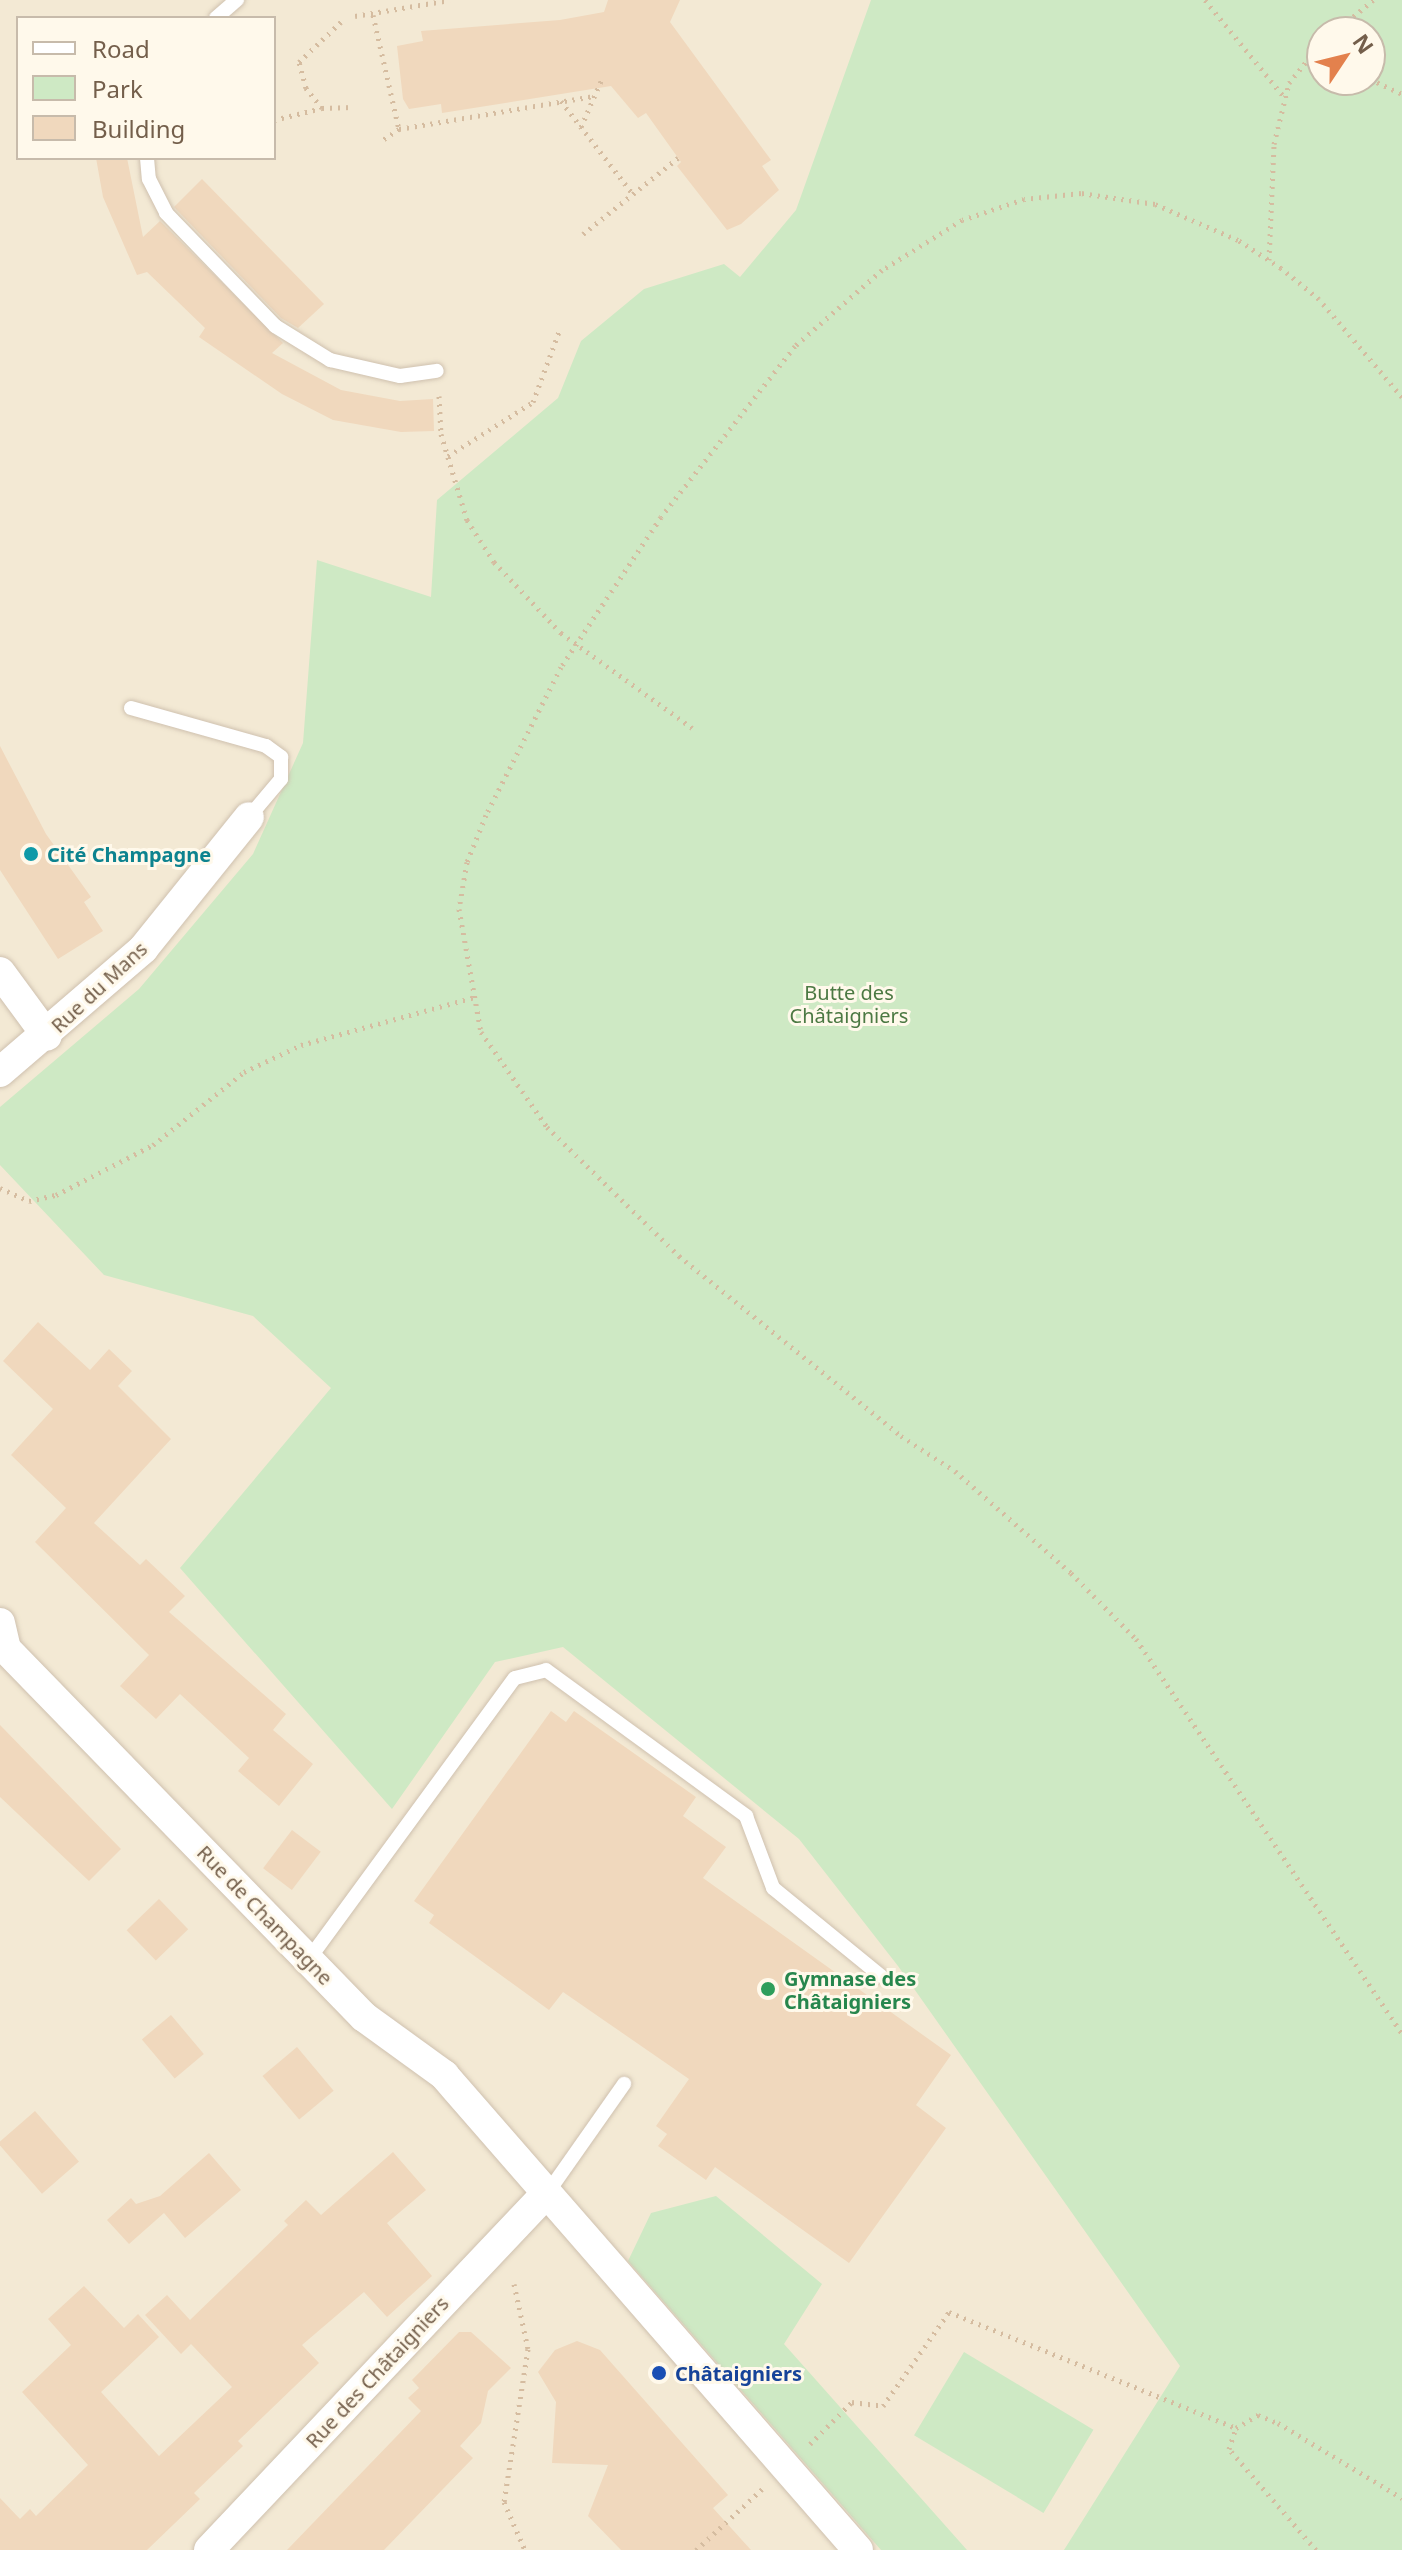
<!DOCTYPE html>
<html>
<head>
<meta charset="utf-8">
<style>
  body { margin:0 }
  #map { position:relative; width:1402px; height:2550px; overflow:hidden; background:#fcf6e5; font-family:"Noto Sans",sans-serif }
  div>[style] { position:absolute }
  [style*='--x'] { left:calc(var(--x)*1px); top:calc(var(--y)*1px); width:calc(var(--w)*1px); rotate:calc(var(--a)*1deg) }
  .residential>* { inset:0; background:#f3e9d4 }
  .green>* { inset:0; background:#cee9c4; transform-origin:0 0 }
  .building>* { inset:0; background:#f0d8bd; transform-origin:0 0 }
  .path>* { height:5px; margin-top:-2.5px; transform-origin:0; background:repeating-linear-gradient(90deg,#d5bca0 0 2px,transparent 0 8px) }
  .roads { filter:drop-shadow(0 0 2px #cfc1af) drop-shadow(0 0 2px #cfc1af) }
  .lane>* { height:14px; margin:-7px; padding:0 7px; transform-origin:7px; border-radius:7px; background:#fff }
  .street>* { height:30px; margin:-15px; padding:0 15px; transform-origin:15px; border-radius:15px; background:#fff }
  .dots>* { width:22px; height:22px; translate:-50% -50%; box-sizing:border-box; border:4px solid #fff9eb; border-radius:50% }
  span { translate:-50% -50%; white-space:nowrap; text-align:center; line-height:1.15; -webkit-text-stroke:6px #fff9eb; paint-order:stroke }
  .culture-label { font-size:20px; color:#0d838f; font-weight:700 }
  .left { translate:0 -50%; text-align:left }
  .street-label { font-size:20px; color:#745f4b }
  .park-label { font-size:20px; color:#4c7943 }
  .leisure-label { font-size:20px; color:#27864d; font-weight:700 }
  .transit-label { font-size:20px; color:#164399; font-weight:700 }
  .legend { position:absolute; left:16px; top:16px; width:260px; height:144px; box-sizing:border-box; background:#fff9eb; border:2px solid #c7bbab; margin:0; padding:10px 14px; list-style:none; font-size:24px; color:#745f4b }
  .legend li { display:flex; align-items:center; gap:16px; height:40px }
  .legend b { width:40px; border:2px solid #c7bbab }
  .north { position:absolute; left:1306px; top:16px; width:80px; height:80px; box-sizing:border-box; background:#fff9eb; border:2px solid #c7bbab; border-radius:50%; rotate:55deg; font-size:22px; font-weight:700; line-height:32px; text-align:center; color:#745f4b }
  .north::after { content:''; display:block; margin:auto; width:28px; height:36px; background:#e3814d; clip-path:polygon(50% 0,100% 100%,50% 72%,0 100%) }
</style>
</head>
<body>
<div id="map">
  <div class="residential">
    <i style="clip-path:polygon(evenodd,0 0,1402px 0,1402px 2550px,0 2550px,0 0,18px 18px,274px 18px,274px 158px,18px 158px,18px 18px,0 0,1322px 32px,1370px 32px,1370px 80px,1322px 80px,1322px 32px)"></i>
  </div>
  <div class="green">
    <i style="clip-path:polygon(evenodd,871px 0,1402px 0,1402px 2550px,1064px 2550px,1180px 2366px,898px 1966px,799px 1839px,563px 1647px,495px 1662px,392px 1809px,180px 1568px,331px 1388px,253px 1316px,104px 1275px,0 1165px,0 1107px,139px 989px,253px 854px,303px 743px,317px 560px,431px 597px,437px 500px,558px 398px,581px 341px,644px 289px,724px 264px,740px 277px,796px 210px,871px 0,1322px 32px,1370px 32px,1370px 80px,1322px 80px,1322px 32px)"></i>
    <i style="clip-path:polygon(716px 2196px,822px 2284px,784px 2344px,967px 2550px,881px 2550px,628px 2261px,651px 2213px)"></i>
    <i style="left:964px;top:2352px;width:151px;height:97px;rotate:31deg"></i>
  </div>
  <div class="building">
    <i style="clip-path:polygon(608px 0,680px 0,670px 22px,771px 160px,762px 166px,779px 190px,741px 224px,727px 230px,677px 166px,681px 162px,646px 113px,638px 118px,611px 86px,442px 113px,441px 104px,409px 109px,403px 99px,397px 46px,423px 41px,421px 31px,560px 20px,604px 12px)"></i>
    <i style="clip-path:polygon(96px 158px,127px 158px,143px 237px,160px 221px,283px 343px,272px 353px,341px 390px,400px 401px,433px 399px,434px 431px,401px 432px,333px 420px,282px 394px,199px 337px,205px 328px,147px 272px,137px 275px,103px 197px)"></i>
    <i style="clip-path:polygon(202px 179px,324px 304px,298px 328px,281px 318px,174px 207px)"></i>
    <i style="clip-path:polygon(0 746px,46px 834px,91px 897px,84px 902px,103px 931px,58px 959px,0 870px)"></i>
    <i style="clip-path:polygon(38px 1322px,90px 1370px,109px 1349px,132px 1371px,118px 1386px,171px 1439px,94px 1523px,140px 1565px,146px 1559px,185px 1596px,169px 1612px,286px 1714px,273px 1730px,313px 1764px,279px 1806px,238px 1771px,249px 1758px,180px 1694px,156px 1719px,120px 1686px,149px 1655px,35px 1542px,66px 1508px,11px 1455px,53px 1409px,3px 1361px)"></i>
    <i style="clip-path:polygon(551px 1711px,566px 1722px,574px 1711px,696px 1797px,683px 1816px,726px 1847px,703px 1878px,951px 2055px,916px 2105px,946px 2128px,849px 2263px,715px 2167px,706px 2180px,658px 2146px,667px 2134px,656px 2126px,689px 2079px,563px 1992px,549px 2010px,429px 1923px,434px 1915px,414px 1901px)"></i>
    <i style="clip-path:polygon(0 1725px,121px 1849px,89px 1881px,0 1797px)"></i>
    <i style="left:292px;top:1830px;width:36px;height:48px;rotate:37deg"></i>
    <i style="left:159px;top:1899px;width:42px;height:45px;rotate:46deg"></i>
    <i style="left:171px;top:2015px;width:51px;height:38px;rotate:50deg"></i>
    <i style="left:297px;top:2047px;width:57px;height:45px;rotate:50deg"></i>
    <i style="left:35px;top:2111px;width:67px;height:49px;rotate:49deg"></i>
    <i style="clip-path:polygon(393px 2152px,426px 2190px,387px 2223px,432px 2276px,387px 2317px,364px 2292px,302px 2345px,319px 2363px,238px 2441px,243px 2446px,194px 2493px,200px 2499px,147px 2550px,0 2550px,0 2498px,20px 2519px,30px 2509px,36px 2516px,88px 2465px,22px 2392px,71px 2345px,48px 2319px,84px 2286px,124px 2328px,138px 2314px,159px 2337px,101px 2392px,159px 2456px,232px 2387px,191px 2344px,181px 2354px,145px 2315px,167px 2295px,190px 2320px,288px 2225px,284px 2221px,306px 2200px,321px 2215px)"></i>
    <i style="clip-path:polygon(209px 2153px,241px 2190px,185px 2238px,164px 2213px,129px 2244px,107px 2220px,131px 2198px,136px 2204px,160px 2196px)"></i>
    <i style="clip-path:polygon(459px 2332px,471px 2332px,511px 2368px,488px 2391px,481px 2423px,460px 2446px,473px 2458px,384px 2550px,287px 2550px,421px 2411px,408px 2398px,419px 2388px,412px 2380px)"></i>
    <i style="clip-path:polygon(577px 2341px,600px 2350px,728px 2495px,713px 2508px,751px 2550px,621px 2550px,588px 2516px,608px 2465px,552px 2463px,556px 2402px,538px 2372px,555px 2350px)"></i>
  </div>
  <div class="path">
    <i style="--x:1205;--y:0;--w:127;--a:50.8"></i>
    <i style="--x:373;--y:15;--w:117;--a:77.2"></i>
    <i style="--x:399;--y:129;--w:22;--a:146"></i>
    <i style="--x:355;--y:16;--w:96;--a:-9.6"></i>
    <i style="--x:1335;--y:32;--w:50;--a:-40.1"></i>
    <i style="--x:1309;--y:58;--w:14;--a:17"></i>
    <i style="--x:1370;--y:79;--w:35;--a:25"></i>
    <i style="--x:561;--y:101;--w:118;--a:52.3"></i>
    <i style="--x:322;--y:108;--w:26;--a:-129"></i>
    <i style="--x:306;--y:88;--w:27;--a:-105"></i>
    <i style="--x:299;--y:62;--w:62;--a:-43.7"></i>
    <i style="--x:274;--y:120;--w:49;--a:-14"></i>
    <i style="--x:322;--y:108;--w:31;--a:-2"></i>
    <i style="--x:581;--y:127;--w:52;--a:-66.4"></i>
    <i style="--x:399;--y:129;--w:198;--a:-9.6"></i>
    <i style="--x:583;--y:234;--w:122;--a:-38.7"></i>
    <i style="--x:1269;--y:260;--w:116;--a:-87.5"></i>
    <i style="--x:1274;--y:144;--w:63;--a:-76.2"></i>
    <i style="--x:1289;--y:83;--w:53;--a:-51.2"></i>
    <i style="--x:439;--y:396;--w:38;--a:87"></i>
    <i style="--x:441;--y:434;--w:90;--a:73.2"></i>
    <i style="--x:467;--y:520;--w:50;--a:57.3"></i>
    <i style="--x:494;--y:562;--w:98;--a:46.7"></i>
    <i style="--x:561;--y:633;--w:162;--a:35.9"></i>
    <i style="--x:1402;--y:397;--w:128;--a:-130.3"></i>
    <i style="--x:1319;--y:299;--w:49;--a:-140.8"></i>
    <i style="--x:1281;--y:268;--w:51;--a:-146.9"></i>
    <i style="--x:1238;--y:240;--w:90;--a:-156.6"></i>
    <i style="--x:1155;--y:204;--w:75;--a:-171.5"></i>
    <i style="--x:1081;--y:193;--w:57;--a:174"></i>
    <i style="--x:1024;--y:199;--w:65;--a:161.3"></i>
    <i style="--x:962;--y:220;--w:94;--a:148"></i>
    <i style="--x:882;--y:270;--w:116;--a:138.9"></i>
    <i style="--x:795;--y:346;--w:217;--a:128.1"></i>
    <i style="--x:661;--y:517;--w:180;--a:123.7"></i>
    <i style="--x:561;--y:667;--w:166;--a:116.9"></i>
    <i style="--x:486;--y:815;--w:51;--a:112"></i>
    <i style="--x:467;--y:862;--w:48;--a:99.7"></i>
    <i style="--x:459;--y:909;--w:125;--a:79.9"></i>
    <i style="--x:481;--y:1032;--w:116;--a:55.2"></i>
    <i style="--x:547;--y:1127;--w:185;--a:44.3"></i>
    <i style="--x:679;--y:1256;--w:286;--a:39"></i>
    <i style="--x:901;--y:1436;--w:64;--a:32.9"></i>
    <i style="--x:955;--y:1471;--w:154;--a:41.3"></i>
    <i style="--x:1071;--y:1573;--w:93;--a:45.4"></i>
    <i style="--x:1136;--y:1639;--w:475;--a:56"></i>
    <i style="--x:448;--y:456;--w:101;--a:-32.4"></i>
    <i style="--x:533;--y:402;--w:78;--a:-69.7"></i>
    <i style="--x:0;--y:1188;--w:32;--a:24"></i>
    <i style="--x:29;--y:1201;--w:28;--a:-13"></i>
    <i style="--x:56;--y:1195;--w:109;--a:-27.3"></i>
    <i style="--x:153;--y:1145;--w:117;--a:-38.7"></i>
    <i style="--x:244;--y:1072;--w:63;--a:-25.3"></i>
    <i style="--x:301;--y:1045;--w:180;--a:-15.4"></i>
    <i style="--x:514;--y:2284;--w:66;--a:77.8"></i>
    <i style="--x:528;--y:2349;--w:155;--a:98.9"></i>
    <i style="--x:504;--y:2502;--w:52;--a:66.4"></i>
    <i style="--x:810;--y:2444;--w:59;--a:-45"></i>
    <i style="--x:852;--y:2402;--w:31;--a:7"></i>
    <i style="--x:883;--y:2406;--w:115;--a:-54.9"></i>
    <i style="--x:949;--y:2312;--w:310;--a:22"></i>
    <i style="--x:696;--y:2550;--w:90;--a:-42.7"></i>
    <i style="--x:1316;--y:2550;--w:133;--a:-130.7"></i>
    <i style="--x:1229;--y:2449;--w:22;--a:-72"></i>
    <i style="--x:1236;--y:2428;--w:26;--a:-31"></i>
    <i style="--x:1258;--y:2415;--w:22;--a:22"></i>
    <i style="--x:1278;--y:2423;--w:145;--a:31.2"></i>
  </div>
  <div class="roads">
    <div class="lane">
      <i style="--x:216;--y:18;--w:28;--a:-41"></i>
      <i style="--x:147;--y:158;--w:21;--a:85"></i>
      <i style="--x:149;--y:179;--w:38;--a:63"></i>
      <i style="--x:166;--y:213;--w:157;--a:46"></i>
      <i style="--x:275;--y:326;--w:65;--a:31.7"></i>
      <i style="--x:330;--y:360;--w:72;--a:12.9"></i>
      <i style="--x:400;--y:376;--w:37;--a:-8"></i>
      <i style="--x:131;--y:708;--w:140;--a:15.7"></i>
      <i style="--x:266;--y:746;--w:19;--a:36"></i>
      <i style="--x:281;--y:757;--w:22;--a:90"></i>
      <i style="--x:281;--y:779;--w:50;--a:130.1"></i>
      <i style="--x:309;--y:1959;--w:348;--a:-53.8"></i>
      <i style="--x:515;--y:1678;--w:32;--a:-14"></i>
      <i style="--x:546;--y:1670;--w:248;--a:36.1"></i>
      <i style="--x:746;--y:1816;--w:77;--a:69.4"></i>
      <i style="--x:773;--y:1888;--w:139;--a:39.2"></i>
      <i style="--x:546;--y:2195;--w:136;--a:-54.9"></i>
    </div>
    <div class="street">
      <i style="--x:0;--y:972;--w:79;--a:53.7"></i>
      <i style="--x:0;--y:1072;--w:189;--a:-40.7"></i>
      <i style="--x:143;--y:949;--w:169;--a:-51.2"></i>
      <i style="--x:0;--y:1623;--w:27;--a:77"></i>
      <i style="--x:6;--y:1649;--w:513;--a:45.79"></i>
      <i style="--x:364;--y:2017;--w:99;--a:35.9"></i>
      <i style="--x:444;--y:2075;--w:630;--a:48.93"></i>
      <i style="--x:209;--y:2550;--w:489;--a:-46.6"></i>
    </div>
  </div>
  <div class="dots">
    <i style="left:31px;top:854px;background:#0f9aa8"></i>
    <i style="left:768px;top:1989px;background:#2e9e5b"></i>
    <i style="left:659px;top:2373px;background:#1a4fb4"></i>
  </div>
  <div class="culture-label">
    <span class="left" style="left:47px;top:854px">Cité Champagne</span>
  </div>
  <div class="street-label">
    <span style="left:99px;top:987px;rotate:-43deg">Rue du Mans</span>
    <span style="left:265px;top:1915px;rotate:46deg">Rue de Champagne</span>
    <span style="left:377px;top:2372px;rotate:-47deg">Rue des Châtaigniers</span>
  </div>
  <div class="park-label">
    <span style="left:849px;top:1004px">Butte des<br>Châtaigniers</span>
  </div>
  <div class="leisure-label">
    <span class="left" style="left:784px;top:1990px">Gymnase des<br>Châtaigniers</span>
  </div>
  <div class="transit-label">
    <span class="left" style="left:675px;top:2373px">Châtaigniers</span>
  </div>
  <ul class="legend">
  <li><b style="height:10px;background:#fff"></b>Road</li>
  <li><b style="height:22px;background:#cee9c4"></b>Park</li>
  <li><b style="height:22px;background:#f0d8bd"></b>Building</li>
  </ul>
  <div class="north">N</div>
</div>
</body>
</html>
